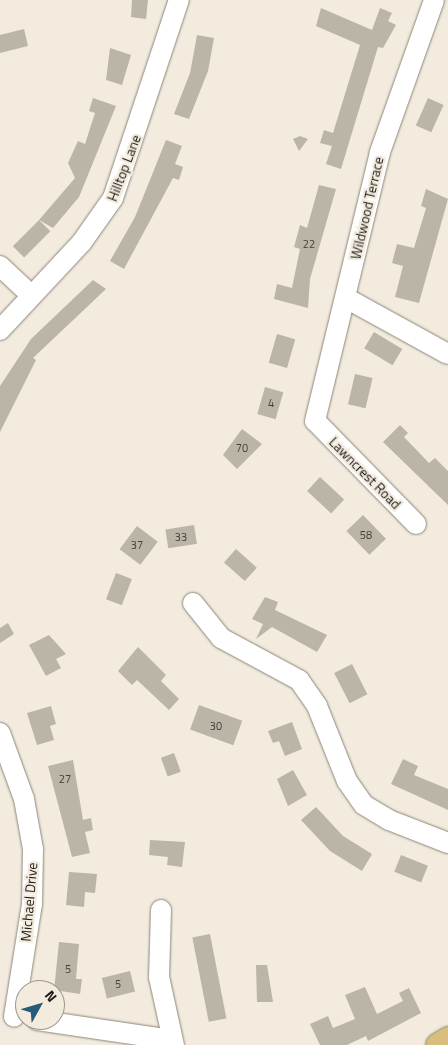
<!DOCTYPE html>
<html>
<head>
<meta charset="utf-8">
<style>
  body { margin:0 }
  #map { position:relative; width:448px; height:1045px; overflow:hidden; background:#f2ebde; font-family:"Titillium Web",sans-serif }
  div>[style] { position:absolute }
  [style*='--x'] { left:calc(var(--x)*1px); top:calc(var(--y)*1px); width:calc(var(--w)*1px); rotate:calc(var(--a)*1deg) }
  .building>* { inset:0; background:#bbb5a8; transform-origin:0 0 }
  .roads { filter:drop-shadow(0 0 1px #8b8579) drop-shadow(0 0 1px #8b8579) }
  .minor>* { height:20px; margin:-10px; padding:0 10px; transform-origin:10px; border-radius:10px; background:#fff }
  .major>* { height:25px; margin:-12.5px; padding:0 12.5px; transform-origin:12.5px; border-radius:12.5px; background:#d8bd7d }
  span { translate:-50% -50%; white-space:nowrap; text-align:center; line-height:1.15; -webkit-text-stroke:4.5px #f2ebde; paint-order:stroke }
  .number-label { font-size:11px; color:#44413a }
  .number-label span { -webkit-text-stroke-width:0 }
  .street-label { font-size:14px; color:#1d1a16 }
  .north { position:absolute; left:15px; top:980px; width:50px; height:50px; box-sizing:border-box; background:#f2ebde; border:1px solid #9d978e; border-radius:50%; rotate:51deg; font-size:14px; font-weight:700; line-height:20px; text-align:center; color:#1d1a16 }
  .north::after { content:''; display:block; margin:auto; width:18px; height:22px; background:#265c77; clip-path:polygon(50% 0,100% 100%,50% 72%,0 100%) }
</style>
</head>
<body>
<div id="map">
  <div class="building">
    <i style="clip-path:polygon(132px 0,148px 0,146px 19px,131px 17px)"></i>
    <i style="clip-path:polygon(321px 8px,372px 30px,380px 8px,392px 13px,388px 21px,396px 25px,383px 48px,378px 47px,341px 169px,326px 164px,332px 146px,320px 143px,324px 130px,333px 133px,360px 45px,316px 26px)"></i>
    <i style="clip-path:polygon(24px 29px,28px 46px,0 53px,0 35px)"></i>
    <i style="clip-path:polygon(197px 35px,214px 38px,208px 71px,189px 119px,174px 114px,190px 73px)"></i>
    <i style="clip-path:polygon(110px 48px,131px 55px,122px 85px,106px 80px)"></i>
    <i style="clip-path:polygon(93px 98px,116px 106px,79px 197px,53px 228px,39px 220px,75px 178px,68px 163px,78px 141px,85px 144px,95px 113px,89px 111px)"></i>
    <i style="left:428px;top:98px;width:17px;height:30px;rotate:24deg"></i>
    <i style="clip-path:polygon(300px 136px,308px 139px,299px 151px,293px 139px)"></i>
    <i style="clip-path:polygon(166px 140px,182px 146px,175px 164px,183px 167px,179px 180px,173px 178px,124px 269px,110px 261px,135px 217px)"></i>
    <i style="clip-path:polygon(319px 185px,336px 189px,310px 279px,308px 308px,274px 299px,277px 284px,292px 288px,300px 249px,294px 247px,300px 225px,307px 228px)"></i>
    <i style="clip-path:polygon(426px 189px,448px 199px,419px 303px,395px 297px,403px 266px,392px 263px,397px 244px,414px 248px,426px 208px,421px 206px)"></i>
    <i style="left:39px;top:220px;width:16px;height:37px;rotate:45deg"></i>
    <i style="clip-path:polygon(93px 280px,106px 289px,33px 358px,36px 360px,0 432px,0 386px,31px 339px)"></i>
    <i style="left:374px;top:332px;width:33px;height:19px;rotate:31deg"></i>
    <i style="left:277px;top:334px;width:19px;height:30px;rotate:16deg"></i>
    <i style="left:355px;top:374px;width:18px;height:31px;rotate:13deg"></i>
    <i style="left:265px;top:387px;width:19px;height:28px;rotate:16deg"></i>
    <i style="clip-path:polygon(400px 425px,408px 433px,404px 437px,429px 463px,435px 458px,448px 471px,448px 505px,383px 442px)"></i>
    <i style="clip-path:polygon(242px 429px,262px 444px,237px 469px,223px 455px)"></i>
    <i style="left:320px;top:477px;width:33px;height:19px;rotate:43deg"></i>
    <i style="left:363px;top:515px;width:33px;height:23px;rotate:46deg"></i>
    <i style="left:194px;top:525px;width:19px;height:29px;rotate:81deg"></i>
    <i style="left:137px;top:526px;width:26px;height:29px;rotate:37deg"></i>
    <i style="left:236px;top:549px;width:28px;height:18px;rotate:42deg"></i>
    <i style="left:116px;top:573px;width:17px;height:28px;rotate:21deg"></i>
    <i style="clip-path:polygon(265px 597px,278px 602px,275px 610px,327px 635px,317px 652px,272px 627px,256px 639px,263px 624px,252px 619px)"></i>
    <i style="clip-path:polygon(8px 623px,14px 634px,0 643px,0 628px)"></i>
    <i style="clip-path:polygon(49px 635px,66px 654px,56px 659px,61px 668px,46px 676px,29px 645px)"></i>
    <i style="clip-path:polygon(138px 647px,166px 675px,161px 681px,179px 699px,169px 710px,137px 680px,132px 685px,118px 671px)"></i>
    <i style="left:352px;top:664px;width:34px;height:20px;rotate:63deg"></i>
    <i style="left:199px;top:705px;width:46px;height:26px;rotate:20deg"></i>
    <i style="clip-path:polygon(51px 706px,56px 724px,50px 726px,54px 740px,37px 745px,27px 713px)"></i>
    <i style="clip-path:polygon(292px 722px,302px 749px,285px 756px,279px 741px,273px 743px,268px 731px)"></i>
    <i style="left:174px;top:753px;width:20px;height:14px;rotate:70deg"></i>
    <i style="clip-path:polygon(403px 759px,418px 766px,414px 775px,448px 789px,448px 810px,391px 784px)"></i>
    <i style="clip-path:polygon(73px 760px,83px 820px,91px 818px,93px 830px,85px 832px,90px 853px,72px 857px,48px 766px)"></i>
    <i style="clip-path:polygon(293px 770px,307px 795px,288px 806px,277px 779px)"></i>
    <i style="clip-path:polygon(316px 807px,343px 836px,372px 854px,362px 871px,330px 851px,301px 820px)"></i>
    <i style="clip-path:polygon(150px 840px,185px 842px,182px 867px,167px 865px,168px 857px,149px 855px)"></i>
    <i style="left:401px;top:855px;width:29px;height:18px;rotate:22deg"></i>
    <i style="clip-path:polygon(69px 872px,97px 874px,95px 893px,85px 892px,84px 907px,66px 905px)"></i>
    <i style="left:210px;top:934px;width:86px;height:18px;rotate:79deg"></i>
    <i style="clip-path:polygon(59px 942px,79px 944px,76px 979px,82px 979px,80px 994px,54px 990px)"></i>
    <i style="clip-path:polygon(256px 965px,267px 965px,273px 1002px,257px 1002px)"></i>
    <i style="left:130px;top:971px;width:21px;height:29px;rotate:76deg"></i>
    <i style="clip-path:polygon(365px 987px,377px 1014px,403px 1001px,399px 993px,409px 988px,421px 1013px,368px 1041px,366px 1036px,347px 1045px,320px 1045px,310px 1024px,328px 1016px,333px 1028px,355px 1019px,345px 995px)"></i>
  </div>
  <div class="roads">
    <div class="minor">
      <i style="--x:0;--y:266;--w:42;--a:43.1"></i>
      <i style="--x:346;--y:298;--w:116;--a:28.8"></i>
      <i style="--x:0;--y:330;--w:120;--a:-47"></i>
      <i style="--x:82;--y:242;--w:54;--a:-54.8"></i>
      <i style="--x:113;--y:198;--w:209;--a:-71.6"></i>
      <i style="--x:416;--y:524;--w:144;--a:-134.4"></i>
      <i style="--x:315;--y:421;--w:277;--a:-76.4"></i>
      <i style="--x:380;--y:152;--w:161;--a:-70.4"></i>
      <i style="--x:193;--y:603;--w:45;--a:51.3"></i>
      <i style="--x:221;--y:638;--w:89;--a:28.3"></i>
      <i style="--x:299;--y:680;--w:32;--a:55"></i>
      <i style="--x:317;--y:706;--w:81;--a:68.2"></i>
      <i style="--x:347;--y:781;--w:29;--a:55"></i>
      <i style="--x:364;--y:805;--w:29;--a:31"></i>
      <i style="--x:389;--y:820;--w:63;--a:21.3"></i>
      <i style="--x:0;--y:733;--w:70;--a:70"></i>
      <i style="--x:24;--y:799;--w:51;--a:79.8"></i>
      <i style="--x:33;--y:849;--w:55;--a:91"></i>
      <i style="--x:32;--y:904;--w:114;--a:99.1"></i>
      <i style="--x:161;--y:910;--w:67;--a:91.7"></i>
      <i style="--x:159;--y:977;--w:70;--a:77.6"></i>
      <i style="--x:37;--y:1020;--w:136;--a:8.4"></i>
    </div>
    <div class="major">
      <i style="--x:438;--y:1045;--w:12;--a:-31"></i>
    </div>
  </div>
  <div class="number-label">
    <span style="left:309px;top:244px">22</span>
    <span style="left:271px;top:403px">4</span>
    <span style="left:242px;top:448px">70</span>
    <span style="left:366px;top:535px">58</span>
    <span style="left:181px;top:537px">33</span>
    <span style="left:137px;top:545px">37</span>
    <span style="left:216px;top:726px">30</span>
    <span style="left:65px;top:779px">27</span>
    <span style="left:68px;top:969px">5</span>
    <span style="left:118px;top:984px">5</span>
  </div>
  <div class="street-label">
    <span style="left:124px;top:168px;rotate:-69deg">Hilltop Lane</span>
    <span style="left:367px;top:208px;rotate:-77deg">Wildwood Terrace</span>
    <span style="left:365px;top:473px;rotate:45deg">Lawncrest Road</span>
    <span style="left:29px;top:902px;rotate:-85deg">Michael Drive</span>
  </div>
  <div class="north">N</div>
</div>
</body>
</html>
